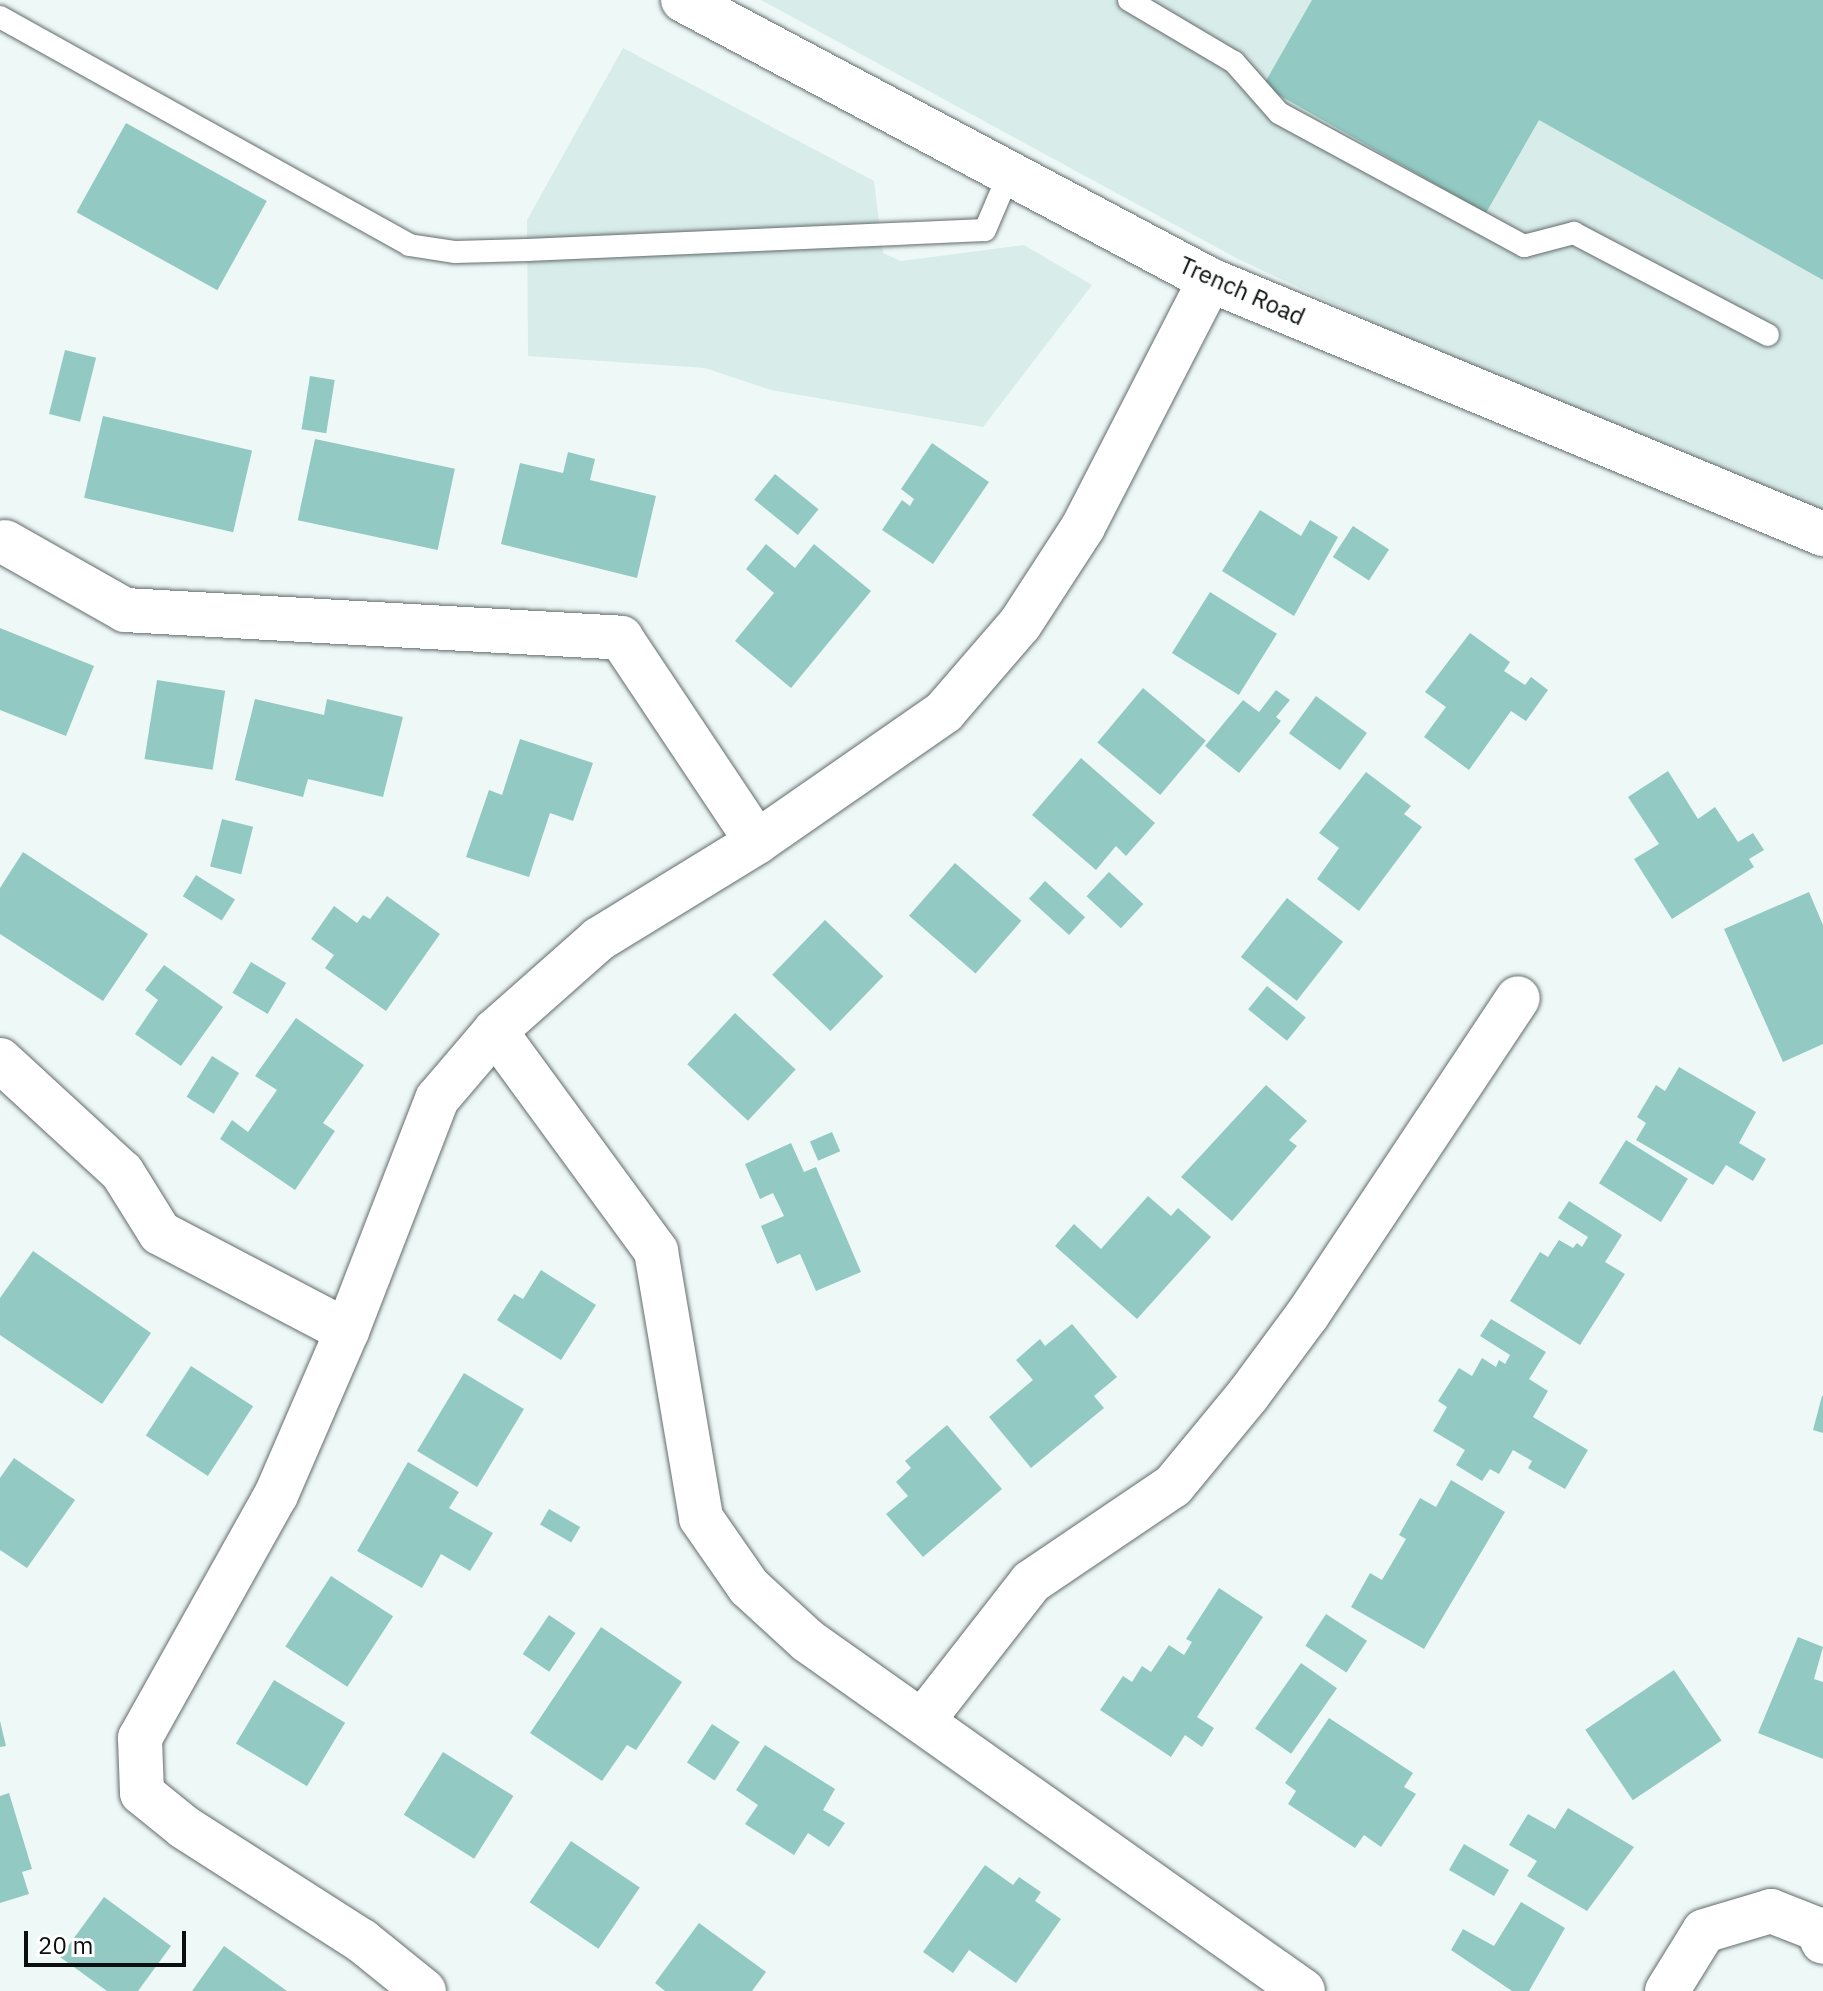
<!DOCTYPE html>
<html>
<head>
<meta charset="utf-8">
<style>
  body { margin:0 }
  #map { position:relative; width:1823px; height:1991px; overflow:hidden; background:#eef9f7; font-family:"IBM Plex Sans",sans-serif }
  div>[style] { position:absolute }
  [style*='--x'] { left:calc(var(--x)*1px); top:calc(var(--y)*1px); width:calc(var(--w)*1px); rotate:calc(var(--a)*1deg) }
  .built>* { inset:0; background:#d8ece9 }
  .building>* { inset:0; background:#93c9c3; transform-origin:0 0 }
  .roads { filter:drop-shadow(0 0 2px #636c6b) drop-shadow(0 0 2px #636c6b) }
  .service>* { height:22px; margin:-11px; padding:0 11px; transform-origin:11px; border-radius:11px; background:#fff }
  .minor>* { height:44px; margin:-22px; padding:0 22px; transform-origin:22px; border-radius:22px; background:#fff }
  .tertiary>* { height:44px; margin:-22px; padding:0 22px; transform-origin:22px; border-radius:22px; background:#fff }
  span { translate:-50% -50%; white-space:nowrap; text-align:center; line-height:1.15; -webkit-text-stroke:8px #fff; paint-order:stroke }
  .street-label { font-size:24px; color:#0c0f0f }
  .scale { position:absolute; left:24px; top:1931px; width:162px; height:36px; box-sizing:border-box; border:4px solid #0c0f0f; border-top:0; padding-left:10px; font-size:24px; line-height:28px; white-space:nowrap; color:#0c0f0f; -webkit-text-stroke:6px #fff; paint-order:stroke }
</style>
</head>
<body>
<div id="map">
  <div class="built">
    <i style="clip-path:polygon(761px 0,1823px 0,1823px 534px,1238px 259px)"></i>
    <i style="clip-path:polygon(623px 48px,874px 181px,883px 253px,901px 261px,1024px 245px,1092px 285px,983px 427px,771px 390px,705px 368px,528px 356px,527px 220px)"></i>
  </div>
  <div class="building">
    <i style="clip-path:polygon(1312px 0,1823px 0,1823px 280px,1539px 120px,1486px 213px,1263px 86px)"></i>
    <i style="left:126px;top:123px;width:161px;height:102px;rotate:29deg"></i>
    <i style="left:65px;top:350px;width:32px;height:66px;rotate:14deg"></i>
    <i style="left:310px;top:376px;width:25px;height:54px;rotate:9deg"></i>
    <i style="left:103px;top:416px;width:153px;height:84px;rotate:13deg"></i>
    <i style="left:315px;top:439px;width:143px;height:83px;rotate:12deg"></i>
    <i style="clip-path:polygon(932px 443px,989px 482px,933px 564px,882px 530px,902px 500px,910px 506px,914px 499px,901px 489px)"></i>
    <i style="clip-path:polygon(568px 452px,595px 459px,590px 480px,656px 496px,637px 578px,501px 544px,520px 463px,563px 473px)"></i>
    <i style="left:775px;top:474px;width:56px;height:33px;rotate:39deg"></i>
    <i style="clip-path:polygon(1260px 510px,1301px 536px,1310px 520px,1338px 537px,1294px 616px,1222px 571px)"></i>
    <i style="left:1353px;top:526px;width:43px;height:37px;rotate:33deg"></i>
    <i style="clip-path:polygon(766px 544px,795px 568px,814px 544px,871px 591px,791px 688px,735px 641px,774px 593px,746px 569px)"></i>
    <i style="left:1210px;top:592px;width:79px;height:72px;rotate:32deg"></i>
    <i style="clip-path:polygon(0 628px,94px 666px,66px 736px,0 710px)"></i>
    <i style="clip-path:polygon(1470px 633px,1510px 662px,1504px 671px,1525px 685px,1531px 677px,1548px 690px,1526px 721px,1511px 711px,1469px 770px,1424px 737px,1446px 707px,1425px 692px)"></i>
    <i style="left:157px;top:680px;width:69px;height:80px;rotate:9deg"></i>
    <i style="left:1143px;top:688px;width:82px;height:71px;rotate:40deg"></i>
    <i style="clip-path:polygon(1276px 690px,1290px 700px,1276px 717px,1281px 721px,1239px 773px,1205px 746px,1243px 700px,1259px 712px)"></i>
    <i style="left:1316px;top:696px;width:63px;height:46px;rotate:36deg"></i>
    <i style="clip-path:polygon(255px 699px,324px 715px,327px 699px,403px 717px,383px 797px,308px 779px,303px 797px,235px 780px)"></i>
    <i style="clip-path:polygon(520px 739px,593px 763px,573px 821px,550px 813px,529px 877px,466px 857px,489px 790px,502px 795px)"></i>
    <i style="clip-path:polygon(1081px 758px,1155px 823px,1126px 856px,1116px 846px,1096px 870px,1032px 815px)"></i>
    <i style="clip-path:polygon(1668px 771px,1698px 819px,1715px 807px,1738px 842px,1753px 833px,1764px 850px,1749px 859px,1754px 867px,1672px 919px,1634px 859px,1659px 844px,1628px 797px)"></i>
    <i style="clip-path:polygon(1366px 772px,1411px 806px,1404px 814px,1422px 827px,1359px 911px,1317px 879px,1339px 848px,1319px 833px)"></i>
    <i style="left:222px;top:819px;width:32px;height:49px;rotate:14deg"></i>
    <i style="clip-path:polygon(23px 852px,148px 934px,103px 1001px,0 934px,0 888px)"></i>
    <i style="left:955px;top:863px;width:88px;height:70px;rotate:41deg"></i>
    <i style="left:1109px;top:872px;width:47px;height:33px;rotate:43deg"></i>
    <i style="left:196px;top:875px;width:46px;height:25px;rotate:32deg"></i>
    <i style="left:1045px;top:881px;width:54px;height:24px;rotate:42deg"></i>
    <i style="clip-path:polygon(1809px 892px,1823px 925px,1823px 1044px,1783px 1062px,1724px 929px)"></i>
    <i style="clip-path:polygon(387px 896px,440px 934px,386px 1011px,325px 968px,334px 955px,311px 939px,334px 906px,357px 923px,363px 915px,370px 919px)"></i>
    <i style="left:1287px;top:898px;width:71px;height:75px;rotate:38deg"></i>
    <i style="left:825px;top:920px;width:81px;height:76px;rotate:44deg"></i>
    <i style="left:251px;top:962px;width:41px;height:36px;rotate:31deg"></i>
    <i style="clip-path:polygon(164px 965px,223px 1007px,181px 1066px,135px 1034px,158px 1000px,145px 990px)"></i>
    <i style="left:1267px;top:986px;width:50px;height:30px;rotate:39deg"></i>
    <i style="left:735px;top:1013px;width:83px;height:70px;rotate:43deg"></i>
    <i style="clip-path:polygon(296px 1018px,364px 1065px,323px 1123px,335px 1131px,295px 1190px,220px 1139px,232px 1120px,248px 1132px,277px 1090px,255px 1076px)"></i>
    <i style="left:212px;top:1056px;width:32px;height:48px;rotate:32deg"></i>
    <i style="clip-path:polygon(1679px 1067px,1756px 1112px,1739px 1143px,1766px 1159px,1753px 1181px,1726px 1165px,1713px 1185px,1636px 1140px,1646px 1123px,1637px 1117px,1656px 1085px,1665px 1091px)"></i>
    <i style="clip-path:polygon(1266px 1085px,1307px 1121px,1289px 1140px,1297px 1146px,1232px 1221px,1181px 1177px)"></i>
    <i style="left:832px;top:1132px;width:21px;height:24px;rotate:67deg"></i>
    <i style="left:1626px;top:1140px;width:73px;height:51px;rotate:32deg"></i>
    <i style="clip-path:polygon(791px 1143px,804px 1172px,816px 1167px,861px 1272px,816px 1291px,800px 1254px,777px 1264px,761px 1226px,784px 1216px,773px 1193px,760px 1199px,745px 1164px)"></i>
    <i style="clip-path:polygon(1148px 1196px,1171px 1216px,1178px 1208px,1211px 1237px,1137px 1319px,1055px 1246px,1074px 1224px,1101px 1249px)"></i>
    <i style="clip-path:polygon(1569px 1201px,1622px 1235px,1605px 1262px,1625px 1274px,1580px 1345px,1510px 1301px,1540px 1252px,1548px 1257px,1559px 1240px,1573px 1248px,1577px 1243px,1582px 1247px,1588px 1237px,1558px 1218px)"></i>
    <i style="clip-path:polygon(33px 1251px,151px 1333px,102px 1404px,0 1335px,0 1298px)"></i>
    <i style="clip-path:polygon(541px 1270px,596px 1305px,561px 1360px,497px 1320px,514px 1294px,523px 1299px)"></i>
    <i style="clip-path:polygon(1491px 1319px,1546px 1352px,1529px 1379px,1548px 1391px,1533px 1417px,1588px 1450px,1565px 1489px,1528px 1468px,1532px 1461px,1513px 1450px,1499px 1474px,1490px 1469px,1482px 1481px,1456px 1465px,1465px 1450px,1433px 1431px,1447px 1407px,1438px 1401px,1459px 1368px,1472px 1376px,1482px 1358px,1496px 1367px,1499px 1360px,1505px 1364px,1510px 1355px,1480px 1336px)"></i>
    <i style="clip-path:polygon(1072px 1324px,1117px 1377px,1094px 1396px,1104px 1408px,1031px 1468px,989px 1417px,1033px 1380px,1016px 1360px,1040px 1339px,1045px 1346px)"></i>
    <i style="left:191px;top:1366px;width:74px;height:83px;rotate:33deg"></i>
    <i style="left:464px;top:1373px;width:70px;height:91px;rotate:31deg"></i>
    <i style="clip-path:polygon(1822px 1396px,1823px 1396px,1823px 1433px,1813px 1430px)"></i>
    <i style="clip-path:polygon(947px 1425px,1002px 1489px,923px 1557px,886px 1514px,908px 1496px,896px 1482px,911px 1468px,905px 1461px)"></i>
    <i style="clip-path:polygon(14px 1458px,75px 1500px,27px 1568px,0 1550px,0 1478px)"></i>
    <i style="clip-path:polygon(408px 1462px,459px 1492px,449px 1508px,493px 1533px,470px 1571px,441px 1554px,422px 1588px,357px 1551px)"></i>
    <i style="clip-path:polygon(1451px 1480px,1505px 1512px,1424px 1649px,1351px 1607px,1370px 1573px,1382px 1580px,1406px 1539px,1399px 1535px,1420px 1498px,1436px 1507px)"></i>
    <i style="left:549px;top:1509px;width:36px;height:18px;rotate:30deg"></i>
    <i style="left:331px;top:1576px;width:74px;height:84px;rotate:33deg"></i>
    <i style="clip-path:polygon(1219px 1588px,1263px 1617px,1197px 1717px,1214px 1728px,1202px 1747px,1185px 1735px,1171px 1757px,1100px 1710px,1123px 1676px,1132px 1682px,1142px 1666px,1151px 1672px,1169px 1645px,1184px 1655px,1192px 1642px,1186px 1639px)"></i>
    <i style="left:1326px;top:1614px;width:49px;height:38px;rotate:33deg"></i>
    <i style="left:549px;top:1615px;width:32px;height:47px;rotate:34deg"></i>
    <i style="clip-path:polygon(601px 1627px,682px 1682px,636px 1750px,627px 1745px,602px 1781px,530px 1733px)"></i>
    <i style="clip-path:polygon(1798px 1637px,1823px 1647px,1814px 1679px,1823px 1682px,1823px 1759px,1758px 1733px)"></i>
    <i style="left:1301px;top:1663px;width:44px;height:80px;rotate:35deg"></i>
    <i style="left:1674px;top:1670px;width:85px;height:107px;rotate:56deg"></i>
    <i style="left:274px;top:1680px;width:83px;height:74px;rotate:31deg"></i>
    <i style="clip-path:polygon(1329px 1718px,1413px 1773px,1404px 1787px,1416px 1794px,1381px 1847px,1364px 1835px,1355px 1848px,1288px 1804px,1296px 1791px,1285px 1783px)"></i>
    <i style="clip-path:polygon(0 1721px,6px 1746px,0 1747px)"></i>
    <i style="left:712px;top:1724px;width:33px;height:46px;rotate:33deg"></i>
    <i style="clip-path:polygon(765px 1745px,835px 1789px,823px 1810px,845px 1823px,829px 1847px,808px 1833px,794px 1855px,745px 1824px,758px 1805px,736px 1790px)"></i>
    <i style="left:443px;top:1752px;width:83px;height:74px;rotate:32deg"></i>
    <i style="clip-path:polygon(9px 1793px,32px 1869px,22px 1872px,29px 1894px,0 1903px,0 1796px)"></i>
    <i style="clip-path:polygon(1568px 1808px,1634px 1847px,1587px 1911px,1527px 1876px,1537px 1861px,1509px 1845px,1528px 1814px,1555px 1829px)"></i>
    <i style="left:571px;top:1841px;width:83px;height:74px;rotate:34deg"></i>
    <i style="left:1464px;top:1844px;width:52px;height:30px;rotate:30deg"></i>
    <i style="clip-path:polygon(985px 1865px,1013px 1885px,1019px 1877px,1041px 1892px,1035px 1901px,1061px 1919px,1016px 1983px,969px 1950px,953px 1973px,923px 1952px)"></i>
    <i style="clip-path:polygon(104px 1897px,171px 1946px,138px 1991px,107px 1991px,60px 1957px)"></i>
    <i style="clip-path:polygon(1521px 1902px,1565px 1928px,1529px 1991px,1512px 1991px,1451px 1950px,1463px 1929px,1494px 1946px)"></i>
    <i style="clip-path:polygon(699px 1923px,766px 1972px,752px 1991px,665px 1991px,655px 1983px)"></i>
    <i style="clip-path:polygon(224px 1946px,287px 1991px,192px 1991px)"></i>
  </div>
  <div class="roads">
    <div class="service">
      <i style="--x:1129;--y:0;--w:122;--a:30.6"></i>
      <i style="--x:1234;--y:62;--w:68;--a:48.6"></i>
      <i style="--x:1279;--y:113;--w:279;--a:28.5"></i>
      <i style="--x:1524;--y:246;--w:52;--a:-14.6"></i>
      <i style="--x:1574;--y:233;--w:219;--a:27.7"></i>
      <i style="--x:0;--y:17;--w:468;--a:29.1"></i>
      <i style="--x:409;--y:245;--w:47;--a:8.7"></i>
      <i style="--x:455;--y:252;--w:72;--a:-1.6"></i>
      <i style="--x:527;--y:250;--w:458;--a:-2.5"></i>
      <i style="--x:985;--y:230;--w:59;--a:-66.9"></i>
    </div>
    <div class="minor">
      <i style="--x:5;--y:542;--w:138;--a:29.5"></i>
      <i style="--x:125;--y:610;--w:497;--a:3.2"></i>
      <i style="--x:621;--y:638;--w:245;--a:56.3"></i>
      <i style="--x:495;--y:1031;--w:273;--a:53.8"></i>
      <i style="--x:656;--y:1251;--w:271;--a:80.4"></i>
      <i style="--x:701;--y:1518;--w:84;--a:55.2"></i>
      <i style="--x:749;--y:1587;--w:80;--a:42.5"></i>
      <i style="--x:808;--y:1641;--w:606;--a:35.26"></i>
      <i style="--x:0;--y:1060;--w:166;--a:42.6"></i>
      <i style="--x:122;--y:1172;--w:72;--a:58.1"></i>
      <i style="--x:160;--y:1233;--w:211;--a:27.7"></i>
      <i style="--x:924;--y:1719;--w:174;--a:-52"></i>
      <i style="--x:1031;--y:1582;--w:171;--a:-34.1"></i>
      <i style="--x:1173;--y:1486;--w:118;--a:-50.5"></i>
      <i style="--x:1248;--y:1395;--w:101;--a:-53.5"></i>
      <i style="--x:1308;--y:1314;--w:379;--a:-56.4"></i>
      <i style="--x:424;--y:1991;--w:80;--a:-141.1"></i>
      <i style="--x:362;--y:1941;--w:211;--a:-147.4"></i>
      <i style="--x:184;--y:1827;--w:54;--a:-141"></i>
      <i style="--x:142;--y:1793;--w:55;--a:-92.1"></i>
      <i style="--x:140;--y:1738;--w:278;--a:-60.8"></i>
      <i style="--x:276;--y:1495;--w:179;--a:-66.6"></i>
      <i style="--x:347;--y:1331;--w:249;--a:-68.8"></i>
      <i style="--x:437;--y:1099;--w:89;--a:-49.5"></i>
      <i style="--x:495;--y:1031;--w:139;--a:-41.5"></i>
      <i style="--x:599;--y:939;--w:185;--a:-31.5"></i>
      <i style="--x:757;--y:842;--w:228;--a:-34.8"></i>
      <i style="--x:944;--y:712;--w:116;--a:-49.2"></i>
      <i style="--x:1020;--y:624;--w:116;--a:-57"></i>
      <i style="--x:1083;--y:527;--w:278;--a:-62.8"></i>
      <i style="--x:1667;--y:1991;--w:70;--a:-58.3"></i>
      <i style="--x:1704;--y:1931;--w:70;--a:-16.6"></i>
      <i style="--x:1771;--y:1911;--w:49;--a:21.4"></i>
      <i style="--x:1817;--y:1929;--w:14;--a:65"></i>
    </div>
    <div class="tertiary">
      <i style="--x:683;--y:0;--w:597;--a:27.98"></i>
      <i style="--x:1210;--y:280;--w:664;--a:22.51"></i>
    </div>
  </div>
  <div class="street-label">
    <span style="left:1242px;top:291px;rotate:24deg">Trench Road</span>
  </div>
  <div class="scale">20 m</div>
</div>
</body>
</html>
